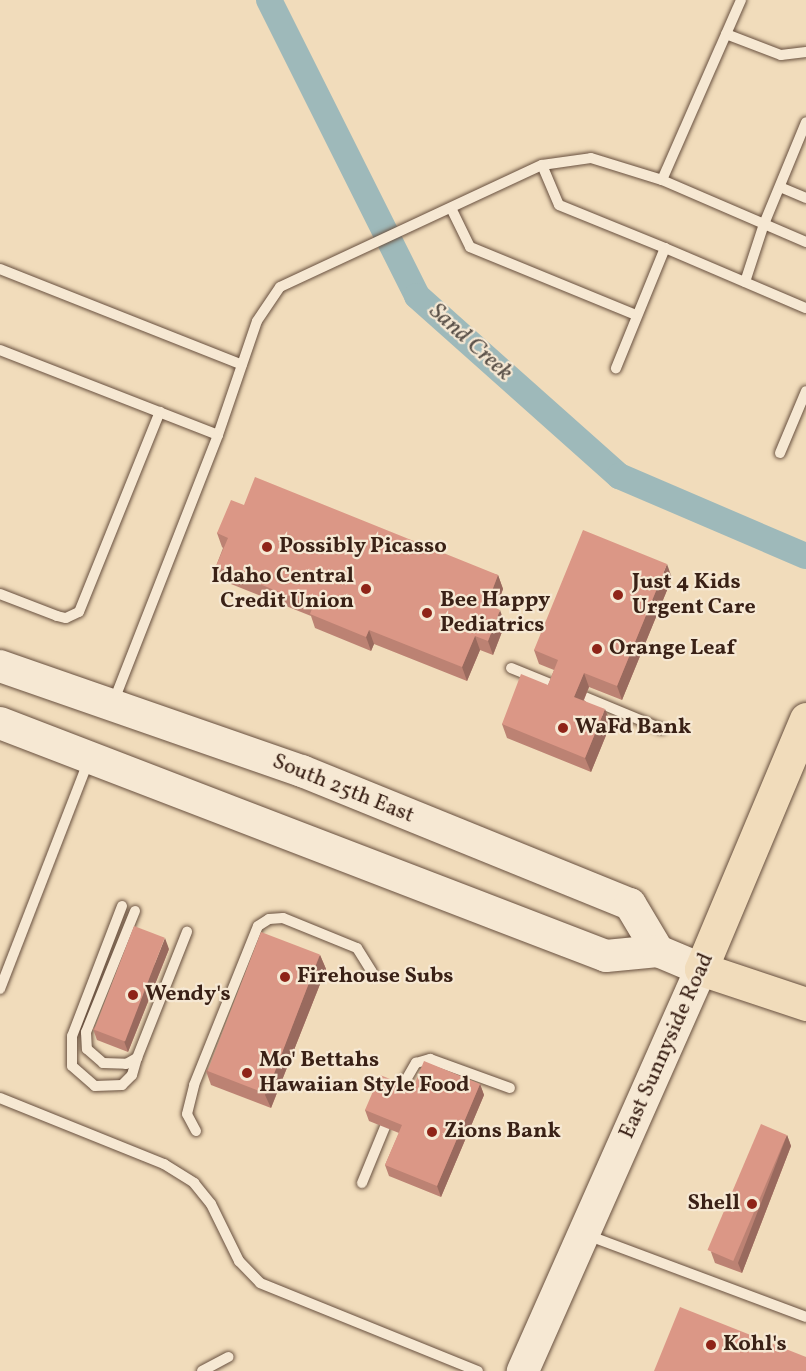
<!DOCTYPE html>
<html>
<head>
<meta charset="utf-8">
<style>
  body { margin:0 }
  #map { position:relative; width:806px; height:1371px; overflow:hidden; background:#f1dcbb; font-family:Vollkorn,serif }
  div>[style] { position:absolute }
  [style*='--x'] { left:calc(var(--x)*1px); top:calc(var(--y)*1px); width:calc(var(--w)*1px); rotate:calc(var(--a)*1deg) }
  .canal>* { height:26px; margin:-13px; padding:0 13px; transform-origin:13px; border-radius:13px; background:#9eb9ba }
  .roads { filter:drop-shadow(0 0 2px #68503f) drop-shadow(0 0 2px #68503f) }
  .service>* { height:10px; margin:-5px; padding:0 5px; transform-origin:5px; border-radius:5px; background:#f6e8d3 }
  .secondary>* { height:32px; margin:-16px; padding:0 16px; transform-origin:16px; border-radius:16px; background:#f6e8d3 }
  .primary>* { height:33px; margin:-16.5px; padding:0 16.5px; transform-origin:16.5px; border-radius:16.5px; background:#f1dcbb }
  .wall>* { inset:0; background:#bc8273 }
  .shaded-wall>* { inset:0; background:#996a5e }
  .building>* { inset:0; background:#db9786; transform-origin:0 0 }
  .dots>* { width:16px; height:16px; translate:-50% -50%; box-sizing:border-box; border:3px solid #f6e8d3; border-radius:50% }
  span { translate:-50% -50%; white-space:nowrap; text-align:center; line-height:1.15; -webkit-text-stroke:4.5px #f6e8d3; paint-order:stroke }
  .poi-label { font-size:22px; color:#3a2116; font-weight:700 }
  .left { translate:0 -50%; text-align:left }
  .right { translate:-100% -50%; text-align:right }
  .street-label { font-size:22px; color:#3a2116 }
  .water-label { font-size:24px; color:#584f47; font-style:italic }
</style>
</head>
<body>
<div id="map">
  <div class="canal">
    <i style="--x:269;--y:0;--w:331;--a:63.4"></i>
    <i style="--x:417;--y:296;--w:271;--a:41.7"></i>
    <i style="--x:619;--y:476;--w:203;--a:23.2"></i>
  </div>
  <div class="roads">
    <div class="service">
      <i style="--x:726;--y:34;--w:59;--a:20.9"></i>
      <i style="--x:781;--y:55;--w:25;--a:-7"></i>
      <i style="--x:542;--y:165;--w:43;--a:67"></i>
      <i style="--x:559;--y:205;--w:114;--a:22.1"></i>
      <i style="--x:665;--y:248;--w:130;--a:112.2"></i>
      <i style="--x:662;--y:180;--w:157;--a:23.3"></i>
      <i style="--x:780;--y:187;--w:28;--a:23"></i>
      <i style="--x:451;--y:208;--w:43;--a:64"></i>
      <i style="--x:470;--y:247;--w:179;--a:22.3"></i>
      <i style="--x:665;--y:248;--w:153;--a:23.1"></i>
      <i style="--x:0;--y:269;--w:260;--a:21.6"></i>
      <i style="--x:745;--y:282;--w:61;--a:-71.9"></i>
      <i style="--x:764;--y:224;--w:110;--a:-67.6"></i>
      <i style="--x:0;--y:350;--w:234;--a:21.3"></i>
      <i style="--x:780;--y:453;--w:67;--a:-67.2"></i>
      <i style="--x:0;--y:594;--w:61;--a:21.1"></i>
      <i style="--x:57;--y:616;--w:9;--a:13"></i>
      <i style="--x:66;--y:618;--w:14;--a:-25"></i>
      <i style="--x:79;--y:612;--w:216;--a:-68"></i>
      <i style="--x:511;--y:668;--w:51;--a:22"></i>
      <i style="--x:585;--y:697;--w:83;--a:22.6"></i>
      <i style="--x:113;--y:703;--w:288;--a:-68.6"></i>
      <i style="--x:218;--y:435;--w:120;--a:-71.1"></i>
      <i style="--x:257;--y:321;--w:41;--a:-55.9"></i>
      <i style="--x:280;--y:287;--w:289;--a:-25"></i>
      <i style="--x:542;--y:165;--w:49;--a:-8.1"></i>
      <i style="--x:591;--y:158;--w:74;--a:17.2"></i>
      <i style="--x:662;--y:180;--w:197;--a:-66.3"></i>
      <i style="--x:122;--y:906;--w:139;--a:111"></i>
      <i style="--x:72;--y:1036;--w:30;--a:90"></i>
      <i style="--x:72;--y:1066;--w:30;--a:41"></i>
      <i style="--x:95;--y:1086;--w:27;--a:-2"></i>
      <i style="--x:122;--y:1085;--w:14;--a:-45"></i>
      <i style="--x:132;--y:1075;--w:18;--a:-74"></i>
      <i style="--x:135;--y:911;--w:131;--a:112"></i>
      <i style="--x:86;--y:1032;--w:17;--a:87"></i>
      <i style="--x:87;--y:1049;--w:21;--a:41"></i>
      <i style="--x:103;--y:1063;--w:23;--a:2"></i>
      <i style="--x:126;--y:1064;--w:13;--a:-29"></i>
      <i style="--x:137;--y:1058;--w:136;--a:-68.4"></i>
      <i style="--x:0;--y:989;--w:246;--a:-68.8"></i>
      <i style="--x:399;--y:1092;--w:34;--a:-60"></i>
      <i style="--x:416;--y:1063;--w:15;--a:-16"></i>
      <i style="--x:430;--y:1059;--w:85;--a:19.9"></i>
      <i style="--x:0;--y:1098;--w:177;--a:21.9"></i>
      <i style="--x:164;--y:1164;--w:36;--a:32"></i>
      <i style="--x:194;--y:1183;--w:27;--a:51"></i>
      <i style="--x:211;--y:1204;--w:64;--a:63.8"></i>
      <i style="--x:239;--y:1261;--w:30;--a:46"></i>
      <i style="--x:260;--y:1283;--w:235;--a:22"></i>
      <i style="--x:196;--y:1131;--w:19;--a:-118"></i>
      <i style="--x:187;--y:1114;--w:30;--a:-76"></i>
      <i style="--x:194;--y:1085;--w:171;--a:-68.1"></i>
      <i style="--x:258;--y:926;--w:13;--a:-32"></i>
      <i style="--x:269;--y:919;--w:14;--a:-4"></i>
      <i style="--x:283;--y:918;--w:80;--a:22.1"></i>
      <i style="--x:357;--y:948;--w:28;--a:58"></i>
      <i style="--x:362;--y:1183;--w:61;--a:-67.7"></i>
      <i style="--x:587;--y:1235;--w:234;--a:20.5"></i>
      <i style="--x:202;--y:1371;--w:30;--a:-28"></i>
    </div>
    <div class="secondary">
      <i style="--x:0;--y:666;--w:320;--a:19.2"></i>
      <i style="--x:302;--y:771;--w:354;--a:22.1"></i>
      <i style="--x:630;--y:904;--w:55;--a:59.2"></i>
      <i style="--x:0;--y:723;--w:649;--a:21.03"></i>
      <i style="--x:606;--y:956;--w:52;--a:-5.5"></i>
      <i style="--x:658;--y:951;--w:47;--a:22.7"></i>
      <i style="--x:701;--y:969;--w:440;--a:113.9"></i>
    </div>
    <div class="primary">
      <i style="--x:806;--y:719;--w:271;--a:112.8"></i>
      <i style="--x:701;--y:969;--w:111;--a:18.4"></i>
    </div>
  </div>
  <div class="wall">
    <i style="clip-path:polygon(244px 505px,498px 575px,503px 589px,496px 608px,505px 624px,493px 655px,480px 650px,467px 681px,374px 644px,371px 651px,315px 628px,311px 616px,221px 580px,216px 566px,223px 548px,222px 547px,217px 533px)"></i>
    <i style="clip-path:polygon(672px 578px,622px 700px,589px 687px,584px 700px,611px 723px,591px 772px,507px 738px,502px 724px,548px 685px,554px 670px,539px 664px,534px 650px)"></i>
    <i style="clip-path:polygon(169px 949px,128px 1052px,97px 1040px,93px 1029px)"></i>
    <i style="clip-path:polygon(320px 955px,326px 969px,271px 1108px,211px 1085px,206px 1071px)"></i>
    <i style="clip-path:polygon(480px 1084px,484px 1095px,441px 1197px,389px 1176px,385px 1165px,399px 1133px,369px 1121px,365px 1110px,413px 1088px)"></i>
    <i style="clip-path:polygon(787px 1135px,791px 1146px,742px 1273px,715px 1263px,711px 1252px)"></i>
  </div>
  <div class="shaded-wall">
    <i style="clip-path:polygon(667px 564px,672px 578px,622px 700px,617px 686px)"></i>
    <i style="clip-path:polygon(498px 575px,503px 589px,492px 618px,487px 604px)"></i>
    <i style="clip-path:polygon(500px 610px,505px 624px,493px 655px,488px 641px)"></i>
    <i style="clip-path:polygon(369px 630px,374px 644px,371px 651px,366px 637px)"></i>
    <i style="clip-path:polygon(475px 636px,480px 650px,467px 681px,462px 667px)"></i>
    <i style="clip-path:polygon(584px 673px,589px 687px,579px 711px,574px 697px)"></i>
    <i style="clip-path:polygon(605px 709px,611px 723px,591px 772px,585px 758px)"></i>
    <i style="clip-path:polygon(165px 938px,169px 949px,128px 1052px,124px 1041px)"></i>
    <i style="clip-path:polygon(320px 955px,326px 969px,271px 1108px,265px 1095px)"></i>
    <i style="clip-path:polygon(480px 1084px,484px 1095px,441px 1197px,437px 1186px)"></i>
    <i style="clip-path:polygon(787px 1135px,791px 1146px,742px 1273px,738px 1263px)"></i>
  </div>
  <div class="building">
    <i style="clip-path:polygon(255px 477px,498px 575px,487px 604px,500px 610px,488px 641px,475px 636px,462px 667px,369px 630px,366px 637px,310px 614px,313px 606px,216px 566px,228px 538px,217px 533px,231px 500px,244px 505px)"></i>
    <i style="clip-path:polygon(583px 530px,667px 564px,617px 686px,584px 673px,574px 697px,605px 709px,585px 758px,502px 724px,521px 674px,548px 685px,558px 660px,534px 650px)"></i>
    <i style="left:134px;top:926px;width:33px;height:111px;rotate:21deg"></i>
    <i style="left:261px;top:932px;width:63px;height:149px;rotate:21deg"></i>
    <i style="clip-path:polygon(424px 1061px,480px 1084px,437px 1186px,385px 1165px,402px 1125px,365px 1110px,380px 1075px,413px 1088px)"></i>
    <i style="left:761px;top:1124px;width:28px;height:137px;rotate:23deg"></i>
    <i style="clip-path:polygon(680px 1307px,806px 1357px,806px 1371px,654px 1371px)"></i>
  </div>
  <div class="dots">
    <i style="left:267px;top:547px;background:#8f2418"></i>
    <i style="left:366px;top:589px;background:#8f2418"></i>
    <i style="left:618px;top:595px;background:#8f2418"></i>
    <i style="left:427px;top:613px;background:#8f2418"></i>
    <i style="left:597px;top:649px;background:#8f2418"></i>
    <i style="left:563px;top:728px;background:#8f2418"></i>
    <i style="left:285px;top:977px;background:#8f2418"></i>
    <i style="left:133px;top:995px;background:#8f2418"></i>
    <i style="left:247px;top:1073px;background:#8f2418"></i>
    <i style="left:432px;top:1132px;background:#8f2418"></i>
    <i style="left:752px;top:1204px;background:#8f2418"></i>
    <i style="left:711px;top:1345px;background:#8f2418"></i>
  </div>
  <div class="poi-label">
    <span class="left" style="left:279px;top:547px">Possibly Picasso</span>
    <span class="right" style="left:354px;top:589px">Idaho Central<br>Credit Union</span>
    <span class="left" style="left:632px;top:595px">Just 4 Kids<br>Urgent Care</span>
    <span class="left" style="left:440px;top:613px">Bee Happy<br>Pediatrics</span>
    <span class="left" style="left:609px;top:649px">Orange Leaf</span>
    <span class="left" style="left:575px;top:728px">WaFd Bank</span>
    <span class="left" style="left:297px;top:977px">Firehouse Subs</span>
    <span class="left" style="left:145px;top:995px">Wendy's</span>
    <span class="left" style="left:259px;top:1073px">Mo' Bettahs<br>Hawaiian Style Food</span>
    <span class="left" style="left:444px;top:1132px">Zions Bank</span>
    <span class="right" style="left:740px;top:1204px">Shell</span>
    <span class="left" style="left:723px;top:1345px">Kohl's</span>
  </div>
  <div class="street-label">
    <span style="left:343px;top:789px;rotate:22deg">South 25th East</span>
    <span style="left:667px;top:1046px;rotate:-66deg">East Sunnyside Road</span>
  </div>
  <div class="water-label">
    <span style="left:470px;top:343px;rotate:42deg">Sand Creek</span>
  </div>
</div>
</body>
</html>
